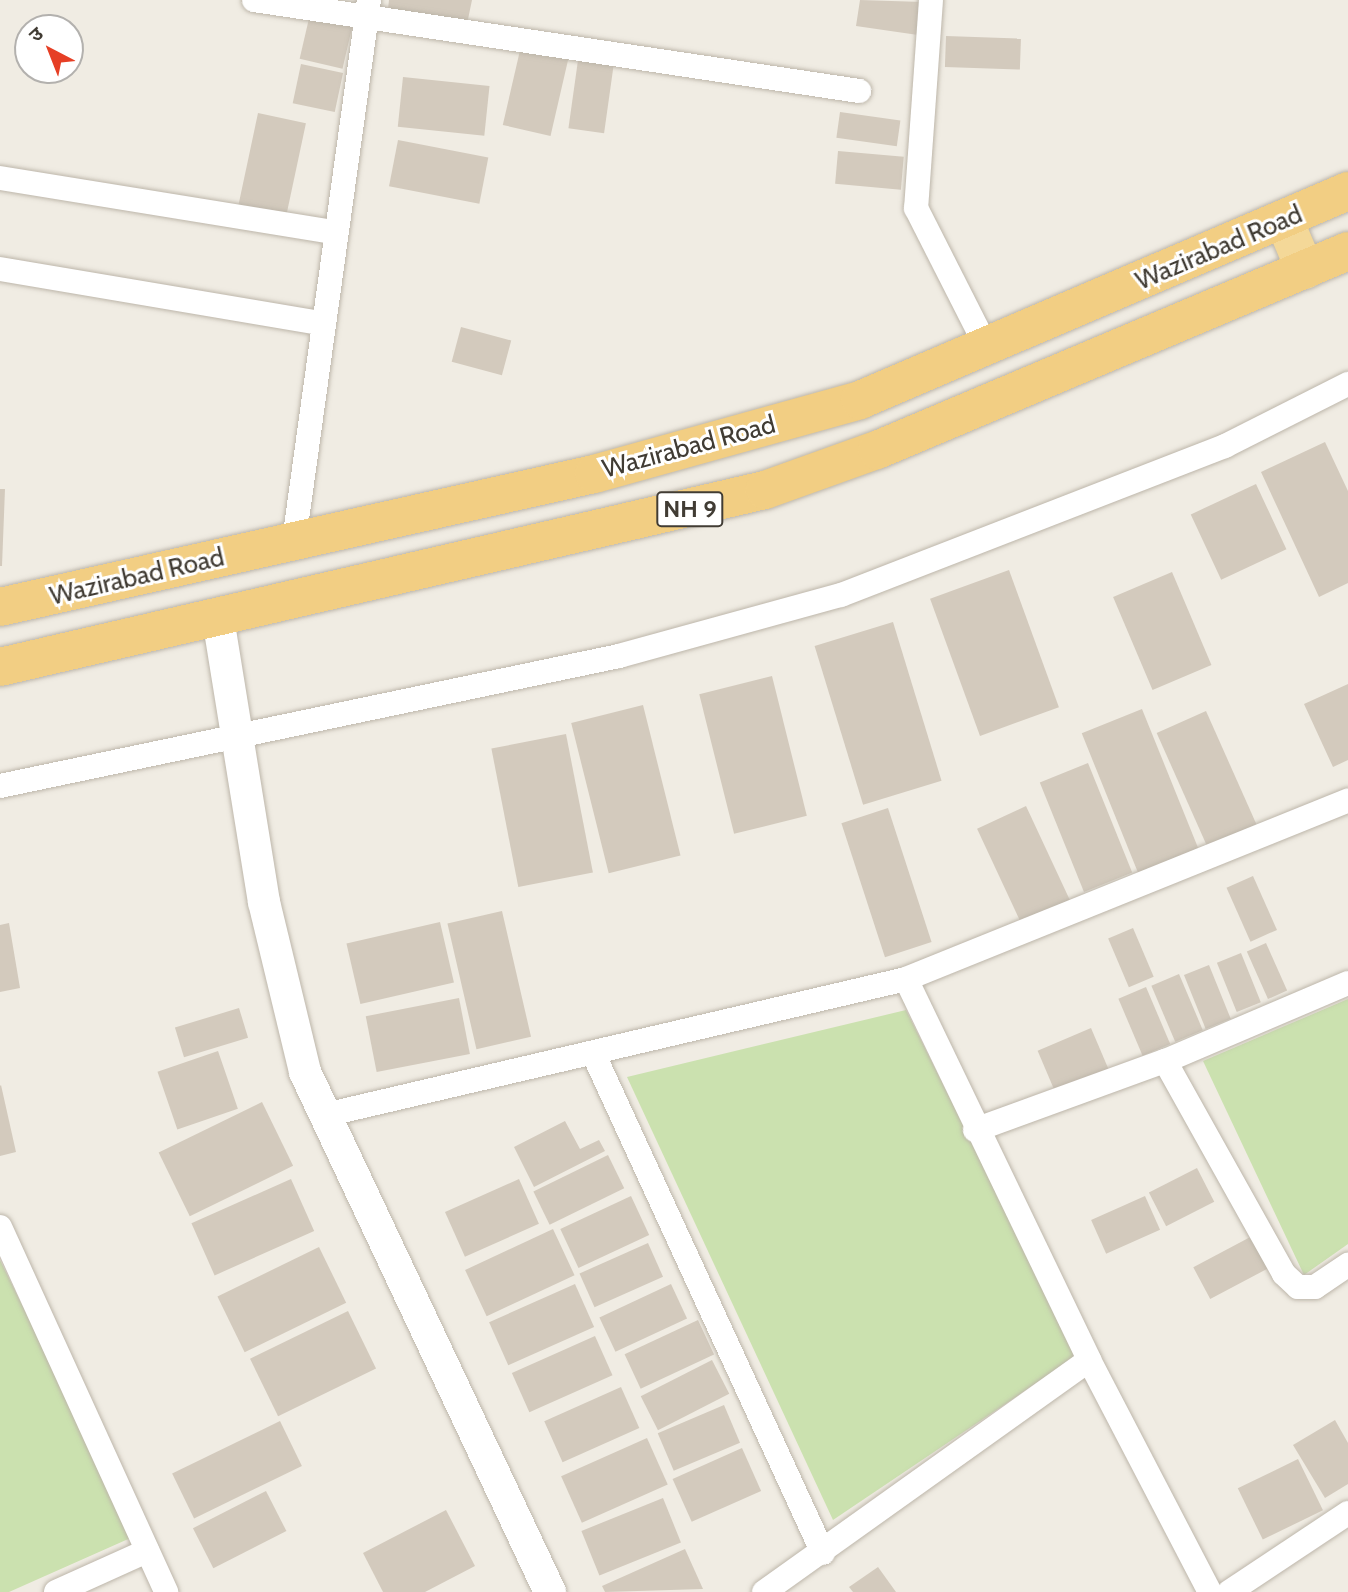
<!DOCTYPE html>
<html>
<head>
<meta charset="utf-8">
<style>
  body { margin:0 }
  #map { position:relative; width:1348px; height:1592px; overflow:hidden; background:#f0ece3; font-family:Cabin,"Noto Sans Devanagari",sans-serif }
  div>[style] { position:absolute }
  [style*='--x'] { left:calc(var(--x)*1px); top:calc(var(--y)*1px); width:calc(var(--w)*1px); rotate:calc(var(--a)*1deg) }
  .green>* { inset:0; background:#cbe1af }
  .building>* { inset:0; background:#d3cabd; transform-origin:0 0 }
  .roads { filter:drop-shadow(0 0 2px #bdb6aa) drop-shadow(0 0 2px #bdb6aa) }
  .minor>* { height:24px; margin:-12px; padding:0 12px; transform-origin:12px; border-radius:12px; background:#fff }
  .tertiary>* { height:32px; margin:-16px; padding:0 16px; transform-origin:16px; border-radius:16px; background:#fff }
  .primary>* { height:38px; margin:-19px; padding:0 19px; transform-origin:19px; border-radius:19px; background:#f4d898 }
  .trunk>* { height:38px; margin:-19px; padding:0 19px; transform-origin:19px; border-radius:19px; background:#f2ce83 }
  span { translate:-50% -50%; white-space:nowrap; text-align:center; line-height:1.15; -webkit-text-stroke:6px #fff; paint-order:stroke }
  .shield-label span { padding:2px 5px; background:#fff; border:2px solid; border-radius:5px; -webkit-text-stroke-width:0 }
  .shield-label { font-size:24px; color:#413c34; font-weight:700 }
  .street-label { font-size:26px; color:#413c34 }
  .north { position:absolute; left:14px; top:14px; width:70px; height:70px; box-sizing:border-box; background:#fff; border:2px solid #b3b1ae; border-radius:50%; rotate:318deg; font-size:19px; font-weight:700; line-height:28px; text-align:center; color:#413c34 }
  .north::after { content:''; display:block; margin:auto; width:24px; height:32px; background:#e63f25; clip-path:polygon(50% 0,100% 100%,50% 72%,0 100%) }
</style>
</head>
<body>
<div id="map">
  <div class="green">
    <i style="clip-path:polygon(1348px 999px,1348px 1244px,1304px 1275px,1203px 1061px)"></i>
    <i style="clip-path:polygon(906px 1010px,1078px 1355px,833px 1520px,627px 1077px)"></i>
    <i style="clip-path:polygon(0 1260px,135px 1536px,9px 1592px,0 1592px)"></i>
  </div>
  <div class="building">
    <i style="clip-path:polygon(389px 0,472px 0,467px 24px,388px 9px)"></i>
    <i style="clip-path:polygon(860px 0,923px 2px,918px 35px,856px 26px)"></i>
    <i style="left:310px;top:14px;width:44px;height:46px;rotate:13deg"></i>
    <i style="left:946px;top:36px;width:75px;height:31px;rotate:2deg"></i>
    <i style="left:521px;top:46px;width:49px;height:81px;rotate:13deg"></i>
    <i style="left:579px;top:53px;width:36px;height:76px;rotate:8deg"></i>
    <i style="left:301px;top:64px;width:43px;height:40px;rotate:12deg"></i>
    <i style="left:403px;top:77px;width:87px;height:50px;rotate:6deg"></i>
    <i style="left:840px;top:112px;width:61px;height:26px;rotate:8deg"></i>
    <i style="left:258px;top:113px;width:49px;height:95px;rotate:12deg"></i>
    <i style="left:398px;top:140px;width:92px;height:47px;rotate:11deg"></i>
    <i style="left:838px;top:151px;width:66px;height:33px;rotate:5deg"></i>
    <i style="left:461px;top:327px;width:52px;height:36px;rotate:15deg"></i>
    <i style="clip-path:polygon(1325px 442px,1348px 491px,1348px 583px,1319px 597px,1261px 472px)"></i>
    <i style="left:1256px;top:484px;width:72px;height:72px;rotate:65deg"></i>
    <i style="clip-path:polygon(0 489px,5px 489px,2px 566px,0 566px)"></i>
    <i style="left:1009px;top:570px;width:146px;height:84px;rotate:70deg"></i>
    <i style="left:1172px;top:572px;width:101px;height:64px;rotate:67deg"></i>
    <i style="left:893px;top:622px;width:166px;height:82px;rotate:73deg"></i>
    <i style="left:772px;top:676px;width:144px;height:75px;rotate:76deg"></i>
    <i style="clip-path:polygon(1348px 684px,1348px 760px,1333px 767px,1304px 704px)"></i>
    <i style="left:643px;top:705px;width:155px;height:74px;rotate:76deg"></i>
    <i style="left:1142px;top:709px;width:152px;height:65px;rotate:68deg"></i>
    <i style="left:1206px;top:711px;width:124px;height:54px;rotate:66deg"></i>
    <i style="left:566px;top:734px;width:141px;height:76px;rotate:79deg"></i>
    <i style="left:1088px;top:763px;width:118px;height:52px;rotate:68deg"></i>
    <i style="left:1026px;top:806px;width:107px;height:54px;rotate:65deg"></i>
    <i style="left:888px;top:808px;width:141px;height:49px;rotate:72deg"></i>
    <i style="left:1253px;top:876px;width:59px;height:29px;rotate:66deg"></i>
    <i style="left:502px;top:911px;width:129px;height:56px;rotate:77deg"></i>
    <i style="left:440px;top:922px;width:62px;height:96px;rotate:77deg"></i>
    <i style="clip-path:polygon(9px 923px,20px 988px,0 992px,0 925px)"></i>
    <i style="left:1133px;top:928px;width:53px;height:27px;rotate:67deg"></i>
    <i style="left:1266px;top:943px;width:52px;height:21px;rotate:66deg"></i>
    <i style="left:1241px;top:953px;width:53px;height:26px;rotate:68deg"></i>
    <i style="left:1209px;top:965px;width:58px;height:27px;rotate:68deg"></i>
    <i style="left:1179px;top:974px;width:61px;height:30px;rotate:67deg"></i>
    <i style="left:1146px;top:987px;width:62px;height:30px;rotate:67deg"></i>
    <i style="left:459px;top:998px;width:57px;height:95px;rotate:79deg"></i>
    <i style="left:239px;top:1008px;width:31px;height:67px;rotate:73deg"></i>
    <i style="left:1091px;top:1028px;width:52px;height:58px;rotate:67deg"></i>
    <i style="left:218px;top:1051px;width:61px;height:64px;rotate:71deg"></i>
    <i style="clip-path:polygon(1px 1085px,16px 1152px,0 1156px,0 1086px)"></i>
    <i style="left:262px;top:1102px;width:71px;height:115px;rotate:64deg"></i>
    <i style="clip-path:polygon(565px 1121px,580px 1149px,599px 1140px,605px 1151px,534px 1187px,514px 1147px)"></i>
    <i style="left:608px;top:1155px;width:37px;height:83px;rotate:64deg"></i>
    <i style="left:1197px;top:1168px;width:38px;height:54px;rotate:63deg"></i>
    <i style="left:291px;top:1179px;width:57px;height:109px;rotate:66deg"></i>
    <i style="left:519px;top:1179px;width:49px;height:81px;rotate:66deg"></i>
    <i style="left:631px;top:1196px;width:43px;height:78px;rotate:65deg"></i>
    <i style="left:1145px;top:1196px;width:37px;height:59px;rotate:66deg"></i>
    <i style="left:553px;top:1229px;width:51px;height:97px;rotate:65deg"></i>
    <i style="left:1256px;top:1234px;width:36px;height:71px;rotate:62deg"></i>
    <i style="left:648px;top:1243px;width:37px;height:75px;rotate:66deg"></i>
    <i style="left:319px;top:1247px;width:62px;height:113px;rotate:64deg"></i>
    <i style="left:575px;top:1284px;width:47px;height:94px;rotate:66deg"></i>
    <i style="left:671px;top:1284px;width:38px;height:79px;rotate:65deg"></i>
    <i style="left:348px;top:1311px;width:64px;height:109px;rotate:64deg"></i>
    <i style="left:698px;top:1320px;width:38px;height:81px;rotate:65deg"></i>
    <i style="left:595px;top:1336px;width:43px;height:91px;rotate:66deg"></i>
    <i style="left:712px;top:1360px;width:38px;height:80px;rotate:63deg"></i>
    <i style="left:621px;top:1387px;width:45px;height:84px;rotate:66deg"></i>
    <i style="left:724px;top:1405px;width:41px;height:72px;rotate:67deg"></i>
    <i style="clip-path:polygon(1335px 1420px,1348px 1443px,1348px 1484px,1325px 1498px,1293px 1445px)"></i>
    <i style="left:280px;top:1421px;width:50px;height:120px;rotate:64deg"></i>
    <i style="left:647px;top:1438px;width:51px;height:94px;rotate:66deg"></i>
    <i style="left:742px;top:1448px;width:47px;height:76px;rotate:66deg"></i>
    <i style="left:1298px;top:1459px;width:57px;height:67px;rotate:64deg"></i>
    <i style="left:266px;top:1491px;width:45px;height:82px;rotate:63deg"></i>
    <i style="left:663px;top:1498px;width:48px;height:88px;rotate:68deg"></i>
    <i style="clip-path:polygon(446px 1510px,475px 1566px,425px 1592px,383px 1592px,363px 1553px)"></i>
    <i style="clip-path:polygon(685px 1549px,703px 1589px,605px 1592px,602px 1586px)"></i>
    <i style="clip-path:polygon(878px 1567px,896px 1592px,853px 1592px,849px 1587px)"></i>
  </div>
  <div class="roads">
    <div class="minor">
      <i style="--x:254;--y:0;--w:612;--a:8.55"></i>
      <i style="--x:931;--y:0;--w:209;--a:94.1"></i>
      <i style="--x:916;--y:208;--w:155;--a:63.1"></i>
      <i style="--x:0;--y:178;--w:338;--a:9.2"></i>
      <i style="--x:0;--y:269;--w:325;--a:9.6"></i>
      <i style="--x:294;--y:541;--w:546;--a:-82.11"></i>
      <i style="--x:0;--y:786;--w:633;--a:-11.86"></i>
      <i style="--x:619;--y:656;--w:230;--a:-15.4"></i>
      <i style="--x:841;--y:595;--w:412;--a:-21.2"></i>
      <i style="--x:1225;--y:446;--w:138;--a:-26.8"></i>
      <i style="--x:906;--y:979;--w:423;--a:64.3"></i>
      <i style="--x:1089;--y:1360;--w:262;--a:62.5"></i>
      <i style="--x:594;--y:1055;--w:548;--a:65.31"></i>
      <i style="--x:1165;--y:1061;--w:244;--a:60.8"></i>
      <i style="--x:1284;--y:1274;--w:19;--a:43"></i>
      <i style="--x:1298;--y:1287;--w:17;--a:0"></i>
      <i style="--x:1315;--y:1287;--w:40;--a:-34"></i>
      <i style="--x:325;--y:1115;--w:597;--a:-13.17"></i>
      <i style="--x:906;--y:979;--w:477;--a:-22"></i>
      <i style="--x:975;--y:1130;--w:202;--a:-20"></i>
      <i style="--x:1165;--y:1061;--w:199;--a:-23.1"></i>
      <i style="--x:0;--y:1227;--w:401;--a:65.5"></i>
      <i style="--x:56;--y:1592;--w:100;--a:-24.3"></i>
      <i style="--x:764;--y:1592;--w:399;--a:-35.5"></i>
      <i style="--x:1229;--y:1592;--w:143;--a:-33.6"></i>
    </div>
    <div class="tertiary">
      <i style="--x:218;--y:618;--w:288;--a:80.8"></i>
      <i style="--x:264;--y:902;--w:175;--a:76.4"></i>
      <i style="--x:305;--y:1072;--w:575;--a:64.77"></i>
    </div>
    <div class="primary">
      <i style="--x:1284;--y:220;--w:54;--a:67.2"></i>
    </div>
    <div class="trunk">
      <i style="--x:0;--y:607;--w:609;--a:-12.62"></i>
      <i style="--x:594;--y:474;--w:276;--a:-15.5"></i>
      <i style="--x:860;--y:400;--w:531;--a:-23.18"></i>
      <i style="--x:0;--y:667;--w:785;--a:-13.03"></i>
      <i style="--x:765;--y:490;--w:119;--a:-19.7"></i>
      <i style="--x:877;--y:450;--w:511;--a:-22.9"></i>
    </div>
  </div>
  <div class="shield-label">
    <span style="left:690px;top:509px">NH 9</span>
  </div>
  <div class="street-label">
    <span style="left:1219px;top:248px;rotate:-23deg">Wazirabad Road</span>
    <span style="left:689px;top:447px;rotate:-15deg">Wazirabad Road</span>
    <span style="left:137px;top:577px;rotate:-13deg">Wazirabad Road</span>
  </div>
  <div class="north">उ</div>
</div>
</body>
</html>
